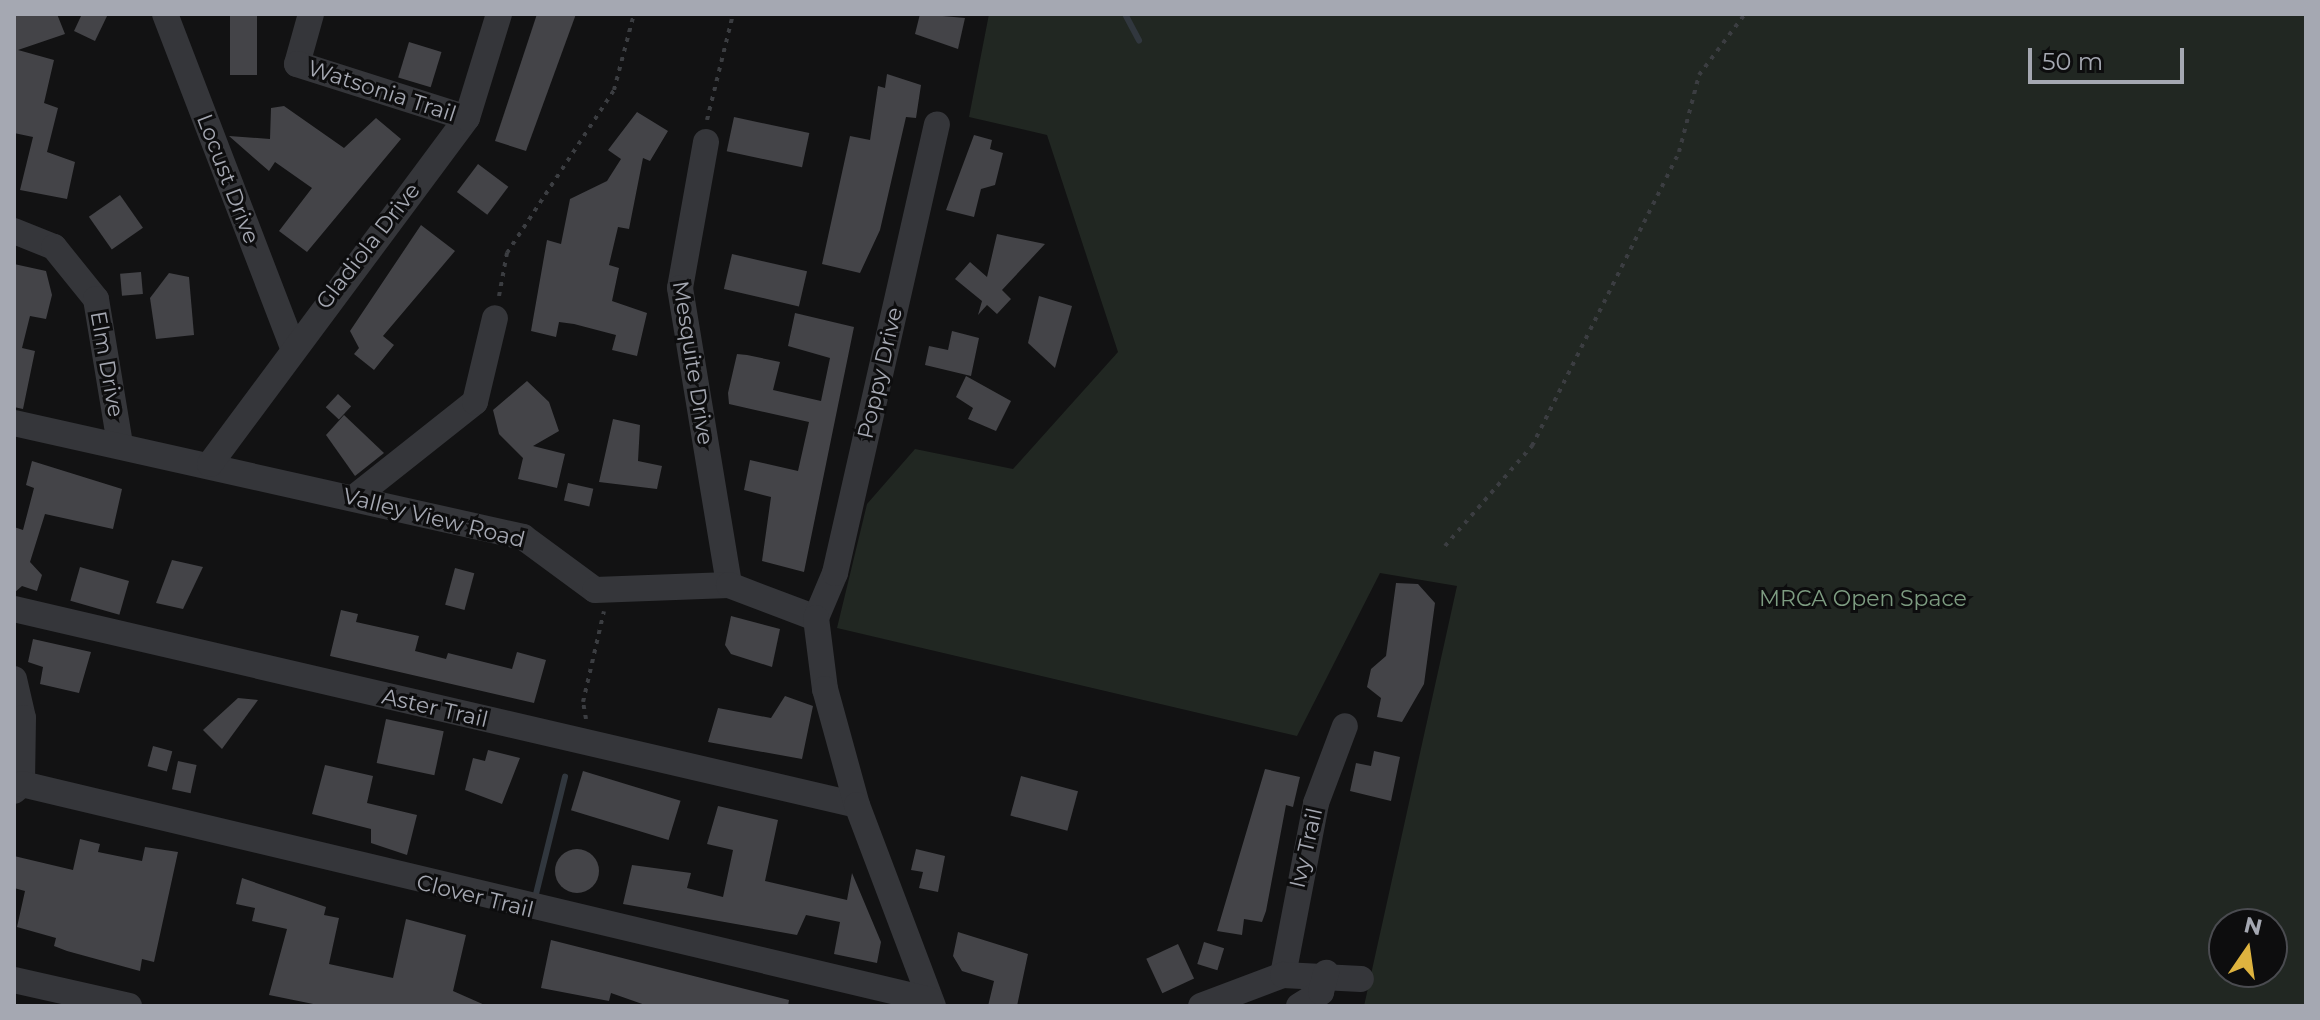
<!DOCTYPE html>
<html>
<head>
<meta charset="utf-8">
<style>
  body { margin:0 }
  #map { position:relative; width:2320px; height:1020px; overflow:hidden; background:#121213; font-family:Montserrat,sans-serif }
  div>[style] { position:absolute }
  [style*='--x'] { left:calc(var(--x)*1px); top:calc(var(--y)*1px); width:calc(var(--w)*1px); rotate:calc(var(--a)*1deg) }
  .green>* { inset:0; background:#212722 }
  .stream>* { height:6px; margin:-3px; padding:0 3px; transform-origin:3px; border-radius:3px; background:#31373e }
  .building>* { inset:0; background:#444448; transform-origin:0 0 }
  .round { border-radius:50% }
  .path>* { height:4px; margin-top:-2px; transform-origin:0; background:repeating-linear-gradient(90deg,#3b3d41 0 4px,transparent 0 10px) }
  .street>* { height:26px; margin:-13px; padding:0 13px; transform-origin:13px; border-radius:13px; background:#35363a }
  span { translate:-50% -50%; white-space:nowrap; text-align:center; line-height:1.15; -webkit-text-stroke:6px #0d0d0e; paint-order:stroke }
  .street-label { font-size:22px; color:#a5a8b2 }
  .park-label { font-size:22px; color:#7d9c81 }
  .frame { position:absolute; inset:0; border:16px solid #a5a8b2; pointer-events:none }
  .north { position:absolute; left:2208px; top:908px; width:80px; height:80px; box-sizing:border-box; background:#0d0d0e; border:2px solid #4a4b50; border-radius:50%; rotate:13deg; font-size:22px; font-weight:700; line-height:32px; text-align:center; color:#a5a8b2 }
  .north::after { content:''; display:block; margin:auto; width:28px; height:36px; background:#deb33f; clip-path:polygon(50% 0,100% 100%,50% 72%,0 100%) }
  .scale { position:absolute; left:2028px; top:48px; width:156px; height:36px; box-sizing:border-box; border:4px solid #a5a8b2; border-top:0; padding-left:10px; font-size:24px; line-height:28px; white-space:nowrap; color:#a5a8b2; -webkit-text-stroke:6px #0d0d0e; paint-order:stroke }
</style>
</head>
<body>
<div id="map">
  <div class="green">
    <i style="clip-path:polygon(evenodd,989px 14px,2306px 14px,2306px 1006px,1364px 1006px,1457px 586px,1380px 573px,1297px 736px,837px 628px,867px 504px,915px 449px,1013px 469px,1118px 352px,1047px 135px,969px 117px,989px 14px,2224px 924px,2272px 924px,2272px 972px,2224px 972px,2224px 924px)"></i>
  </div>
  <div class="stream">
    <i style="--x:1125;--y:14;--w:30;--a:62"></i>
    <i style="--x:536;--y:894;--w:121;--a:-76.1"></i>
  </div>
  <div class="building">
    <i style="clip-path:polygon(14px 14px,57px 14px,65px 34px,18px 50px,54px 60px,44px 103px,58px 108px,47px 152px,75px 162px,67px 199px,20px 190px,33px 137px,14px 133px)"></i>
    <i style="clip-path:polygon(82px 14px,108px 14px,95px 41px,74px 31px)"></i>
    <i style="left:230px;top:14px;width:27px;height:61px"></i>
    <i style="clip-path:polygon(537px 14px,576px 14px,526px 151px,495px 141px)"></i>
    <i style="clip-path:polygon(920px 14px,965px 18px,958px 49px,915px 34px)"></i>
    <i style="left:409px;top:42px;width:34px;height:37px;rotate:17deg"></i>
    <i style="clip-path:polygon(887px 74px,921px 85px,916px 118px,906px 117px,880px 230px,860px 273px,822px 264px,850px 136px,870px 140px,878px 86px,885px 88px)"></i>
    <i style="clip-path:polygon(284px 106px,344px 148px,376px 118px,401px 139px,307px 252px,279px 231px,312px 188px,275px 162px,269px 171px,229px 136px,270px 139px,271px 108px)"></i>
    <i style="clip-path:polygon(637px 112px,668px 131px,650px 161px,643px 158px,629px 229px,618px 227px,609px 265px,619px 268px,612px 301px,647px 313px,637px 356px,612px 350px,616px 335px,574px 324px,559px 322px,556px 337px,531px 331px,547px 240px,561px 244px,570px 199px,607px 181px,621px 159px,608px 150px)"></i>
    <i style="left:734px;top:117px;width:77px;height:35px;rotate:12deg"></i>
    <i style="clip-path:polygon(974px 135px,992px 140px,990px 149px,1003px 153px,995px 185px,981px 189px,974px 217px,946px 210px)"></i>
    <i style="left:478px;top:164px;width:38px;height:35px;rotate:37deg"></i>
    <i style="left:120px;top:195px;width:40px;height:38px;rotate:55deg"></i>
    <i style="clip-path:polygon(421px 225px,455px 251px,383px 336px,394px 345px,374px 370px,354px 354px,359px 348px,350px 331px)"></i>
    <i style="clip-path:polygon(997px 234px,1045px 244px,1002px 290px,1011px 299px,997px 314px,987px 305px,978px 315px,982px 301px,955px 279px,970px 262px,987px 277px)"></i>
    <i style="left:732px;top:254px;width:77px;height:36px;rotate:13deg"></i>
    <i style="clip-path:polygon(14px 264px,46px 271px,52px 295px,46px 319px,30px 316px,22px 348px,35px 351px,23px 409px,14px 407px)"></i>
    <i style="left:141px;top:272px;width:22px;height:21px;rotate:85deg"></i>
    <i style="clip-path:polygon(169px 273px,189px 277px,194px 335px,156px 339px,150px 298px)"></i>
    <i style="clip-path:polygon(1039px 296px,1072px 306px,1055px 368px,1028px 343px)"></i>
    <i style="clip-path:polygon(795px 313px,854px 327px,804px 572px,762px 561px,771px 497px,744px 490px,750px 460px,798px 471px,809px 422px,729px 404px,728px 393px,737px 354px,747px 355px,780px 362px,773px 390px,821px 401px,830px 358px,788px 346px)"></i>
    <i style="clip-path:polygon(952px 331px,979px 338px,971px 376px,925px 365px,929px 346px,948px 350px)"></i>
    <i style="clip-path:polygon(966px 376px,1011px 401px,996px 431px,968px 419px,973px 408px,956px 397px)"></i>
    <i style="clip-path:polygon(527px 381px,549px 402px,559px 431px,533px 446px,565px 454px,557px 488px,518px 479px,523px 458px,499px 434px,493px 410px)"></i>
    <i style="left:338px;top:394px;width:18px;height:18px;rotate:43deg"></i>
    <i style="clip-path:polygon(344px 415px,384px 453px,355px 476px,326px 435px)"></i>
    <i style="clip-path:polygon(613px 419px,640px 425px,638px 461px,662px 466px,657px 489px,599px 482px)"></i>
    <i style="clip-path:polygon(32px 461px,122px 489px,113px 529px,45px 514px,30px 562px,42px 575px,37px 591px,22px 586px,14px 593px,14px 527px,23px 530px,34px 488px,26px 485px)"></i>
    <i style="left:568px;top:483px;width:26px;height:18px;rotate:13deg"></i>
    <i style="clip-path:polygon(172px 560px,203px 567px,183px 609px,156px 603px)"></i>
    <i style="left:80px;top:567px;width:51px;height:35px;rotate:16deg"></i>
    <i style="left:455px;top:568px;width:20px;height:38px;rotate:15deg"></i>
    <i style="clip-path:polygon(1396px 583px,1418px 584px,1435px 603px,1424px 684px,1402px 722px,1377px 717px,1381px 698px,1367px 687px,1371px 669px,1386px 656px)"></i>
    <i style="clip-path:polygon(341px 610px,358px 614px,356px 622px,419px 636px,415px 651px,446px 659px,448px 653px,512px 669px,517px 652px,546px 660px,534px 703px,330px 656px)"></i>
    <i style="clip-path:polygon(731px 616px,780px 629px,772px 667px,731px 654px,725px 645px)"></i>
    <i style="clip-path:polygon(33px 639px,91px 652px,79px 693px,40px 684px,43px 667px,28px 662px)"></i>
    <i style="clip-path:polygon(785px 696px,813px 706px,802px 759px,708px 742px,718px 708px,771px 718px)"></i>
    <i style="clip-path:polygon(238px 698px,258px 700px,222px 749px,203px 730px)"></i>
    <i style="left:386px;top:719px;width:59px;height:45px;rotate:12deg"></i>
    <i style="left:153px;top:746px;width:20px;height:21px;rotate:15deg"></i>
    <i style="clip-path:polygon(488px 750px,520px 758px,502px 804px,465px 790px,473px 758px,485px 761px)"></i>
    <i style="clip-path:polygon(1374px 751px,1400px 757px,1391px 801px,1350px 791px,1356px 763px,1371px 766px)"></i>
    <i style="left:178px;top:761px;width:19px;height:29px;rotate:12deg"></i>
    <i style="clip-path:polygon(325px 765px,373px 776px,367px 803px,417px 815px,407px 855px,371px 843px,371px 829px,312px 814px)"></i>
    <i style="clip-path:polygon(1265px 769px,1300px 777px,1293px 807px,1286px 805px,1266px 911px,1262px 922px,1244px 919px,1242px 935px,1217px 931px)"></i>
    <i style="left:583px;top:771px;width:102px;height:41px;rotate:17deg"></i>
    <i style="left:1021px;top:776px;width:59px;height:41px;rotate:15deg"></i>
    <i style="clip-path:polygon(718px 806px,778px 820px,765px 881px,847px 900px,852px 873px,881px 942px,877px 963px,834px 954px,840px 922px,806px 915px,797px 935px,623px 904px,632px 865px,691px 873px,687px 888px,723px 897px,733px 850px,707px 844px)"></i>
    <i style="clip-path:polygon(80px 839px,100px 844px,98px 852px,142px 861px,145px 847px,178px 852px,154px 962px,142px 959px,140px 971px,67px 951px,54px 946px,56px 938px,17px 927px,25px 891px,14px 888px,14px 856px,73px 870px)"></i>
    <i class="round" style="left:555px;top:849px;width:44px;height:44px"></i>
    <i style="clip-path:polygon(916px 849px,945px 856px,938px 892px,919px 888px,923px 872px,911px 870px)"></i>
    <i style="clip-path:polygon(242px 878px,326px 907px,324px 915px,339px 918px,329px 964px,393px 978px,406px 919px,466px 935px,453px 991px,487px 1006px,323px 1006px,269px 995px,287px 929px,252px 921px,255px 908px,236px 904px)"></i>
    <i style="clip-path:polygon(958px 932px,1028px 954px,1017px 1006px,988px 1006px,994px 981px,962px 971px,953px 956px)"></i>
    <i style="clip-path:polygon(551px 940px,789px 1000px,788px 1006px,648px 1006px,611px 993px,609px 1001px,541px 988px)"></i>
    <i style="left:1204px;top:942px;width:21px;height:23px;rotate:17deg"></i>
    <i style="left:1178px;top:944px;width:38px;height:35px;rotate:65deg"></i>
  </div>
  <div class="path">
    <i style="--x:707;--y:120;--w:109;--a:-76.2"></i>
    <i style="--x:499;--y:296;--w:44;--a:-79.5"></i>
    <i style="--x:507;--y:253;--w:195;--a:-56.7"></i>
    <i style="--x:614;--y:90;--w:79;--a:-75.3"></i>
    <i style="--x:1445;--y:546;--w:133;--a:-49"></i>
    <i style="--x:1532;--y:446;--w:329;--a:-63.4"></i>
    <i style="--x:1679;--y:152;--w:80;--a:-75.4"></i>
    <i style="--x:1699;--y:75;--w:76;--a:-53"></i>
    <i style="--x:586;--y:719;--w:17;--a:-100"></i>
    <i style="--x:583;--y:702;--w:93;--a:-77"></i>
  </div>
  <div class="street">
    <i style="--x:165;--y:14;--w:354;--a:69"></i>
    <i style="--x:311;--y:14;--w:52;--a:105.6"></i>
    <i style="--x:297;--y:64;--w:178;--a:17.6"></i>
    <i style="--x:706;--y:142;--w:148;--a:100.1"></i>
    <i style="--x:680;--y:288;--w:301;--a:80.6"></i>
    <i style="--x:14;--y:231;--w:43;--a:21.8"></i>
    <i style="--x:54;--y:247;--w:67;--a:51.1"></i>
    <i style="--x:96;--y:299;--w:147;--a:80.6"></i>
    <i style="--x:14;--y:423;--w:522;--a:12.62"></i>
    <i style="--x:523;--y:537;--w:89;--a:36.4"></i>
    <i style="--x:595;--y:590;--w:134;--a:-2.1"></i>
    <i style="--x:729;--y:585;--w:93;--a:20.8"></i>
    <i style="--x:210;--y:464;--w:431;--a:-53.4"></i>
    <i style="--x:467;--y:118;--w:109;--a:-72.9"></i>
    <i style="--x:355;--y:497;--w:153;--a:-38.4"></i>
    <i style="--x:475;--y:402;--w:86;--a:-76.6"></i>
    <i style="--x:14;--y:609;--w:865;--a:13.09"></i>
    <i style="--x:816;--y:618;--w:49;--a:-67.1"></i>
    <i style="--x:835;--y:573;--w:460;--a:-77.2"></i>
    <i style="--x:816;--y:618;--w:72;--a:82.8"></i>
    <i style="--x:825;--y:689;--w:120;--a:74.6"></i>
    <i style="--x:857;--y:805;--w:215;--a:69.3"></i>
    <i style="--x:14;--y:679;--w:40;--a:77"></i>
    <i style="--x:23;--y:718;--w:66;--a:90.9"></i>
    <i style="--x:22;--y:784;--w:11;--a:139"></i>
    <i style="--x:22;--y:784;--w:933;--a:13.38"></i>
    <i style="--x:1283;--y:975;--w:175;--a:-79.1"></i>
    <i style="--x:1316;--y:803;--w:82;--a:-69.4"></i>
    <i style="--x:14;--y:980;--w:118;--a:12.7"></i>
    <i style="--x:1201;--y:1006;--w:88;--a:-20.7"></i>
    <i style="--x:1283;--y:975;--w:78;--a:2.9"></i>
    <i style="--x:1299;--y:1006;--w:26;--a:-32"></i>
    <i style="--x:1321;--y:992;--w:20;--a:-75"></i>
  </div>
  <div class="street-label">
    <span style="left:382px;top:91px;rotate:18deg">Watsonia Trail</span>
    <span style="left:228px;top:179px;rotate:69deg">Locust Drive</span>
    <span style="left:368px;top:246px;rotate:-52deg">Gladiola Drive</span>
    <span style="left:693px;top:363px;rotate:81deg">Mesquite Drive</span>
    <span style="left:107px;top:364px;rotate:80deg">Elm Drive</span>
    <span style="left:880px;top:373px;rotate:-77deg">Poppy Drive</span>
    <span style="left:434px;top:518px;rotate:14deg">Valley View Road</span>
    <span style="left:435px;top:708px;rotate:13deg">Aster Trail</span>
    <span style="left:1306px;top:848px;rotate:-77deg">Ivy Trail</span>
    <span style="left:475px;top:896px;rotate:14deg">Clover Trail</span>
  </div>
  <div class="park-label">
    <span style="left:1863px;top:599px">MRCA Open Space</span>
  </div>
  <div class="frame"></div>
  <div class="north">N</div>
  <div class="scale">50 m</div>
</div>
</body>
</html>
